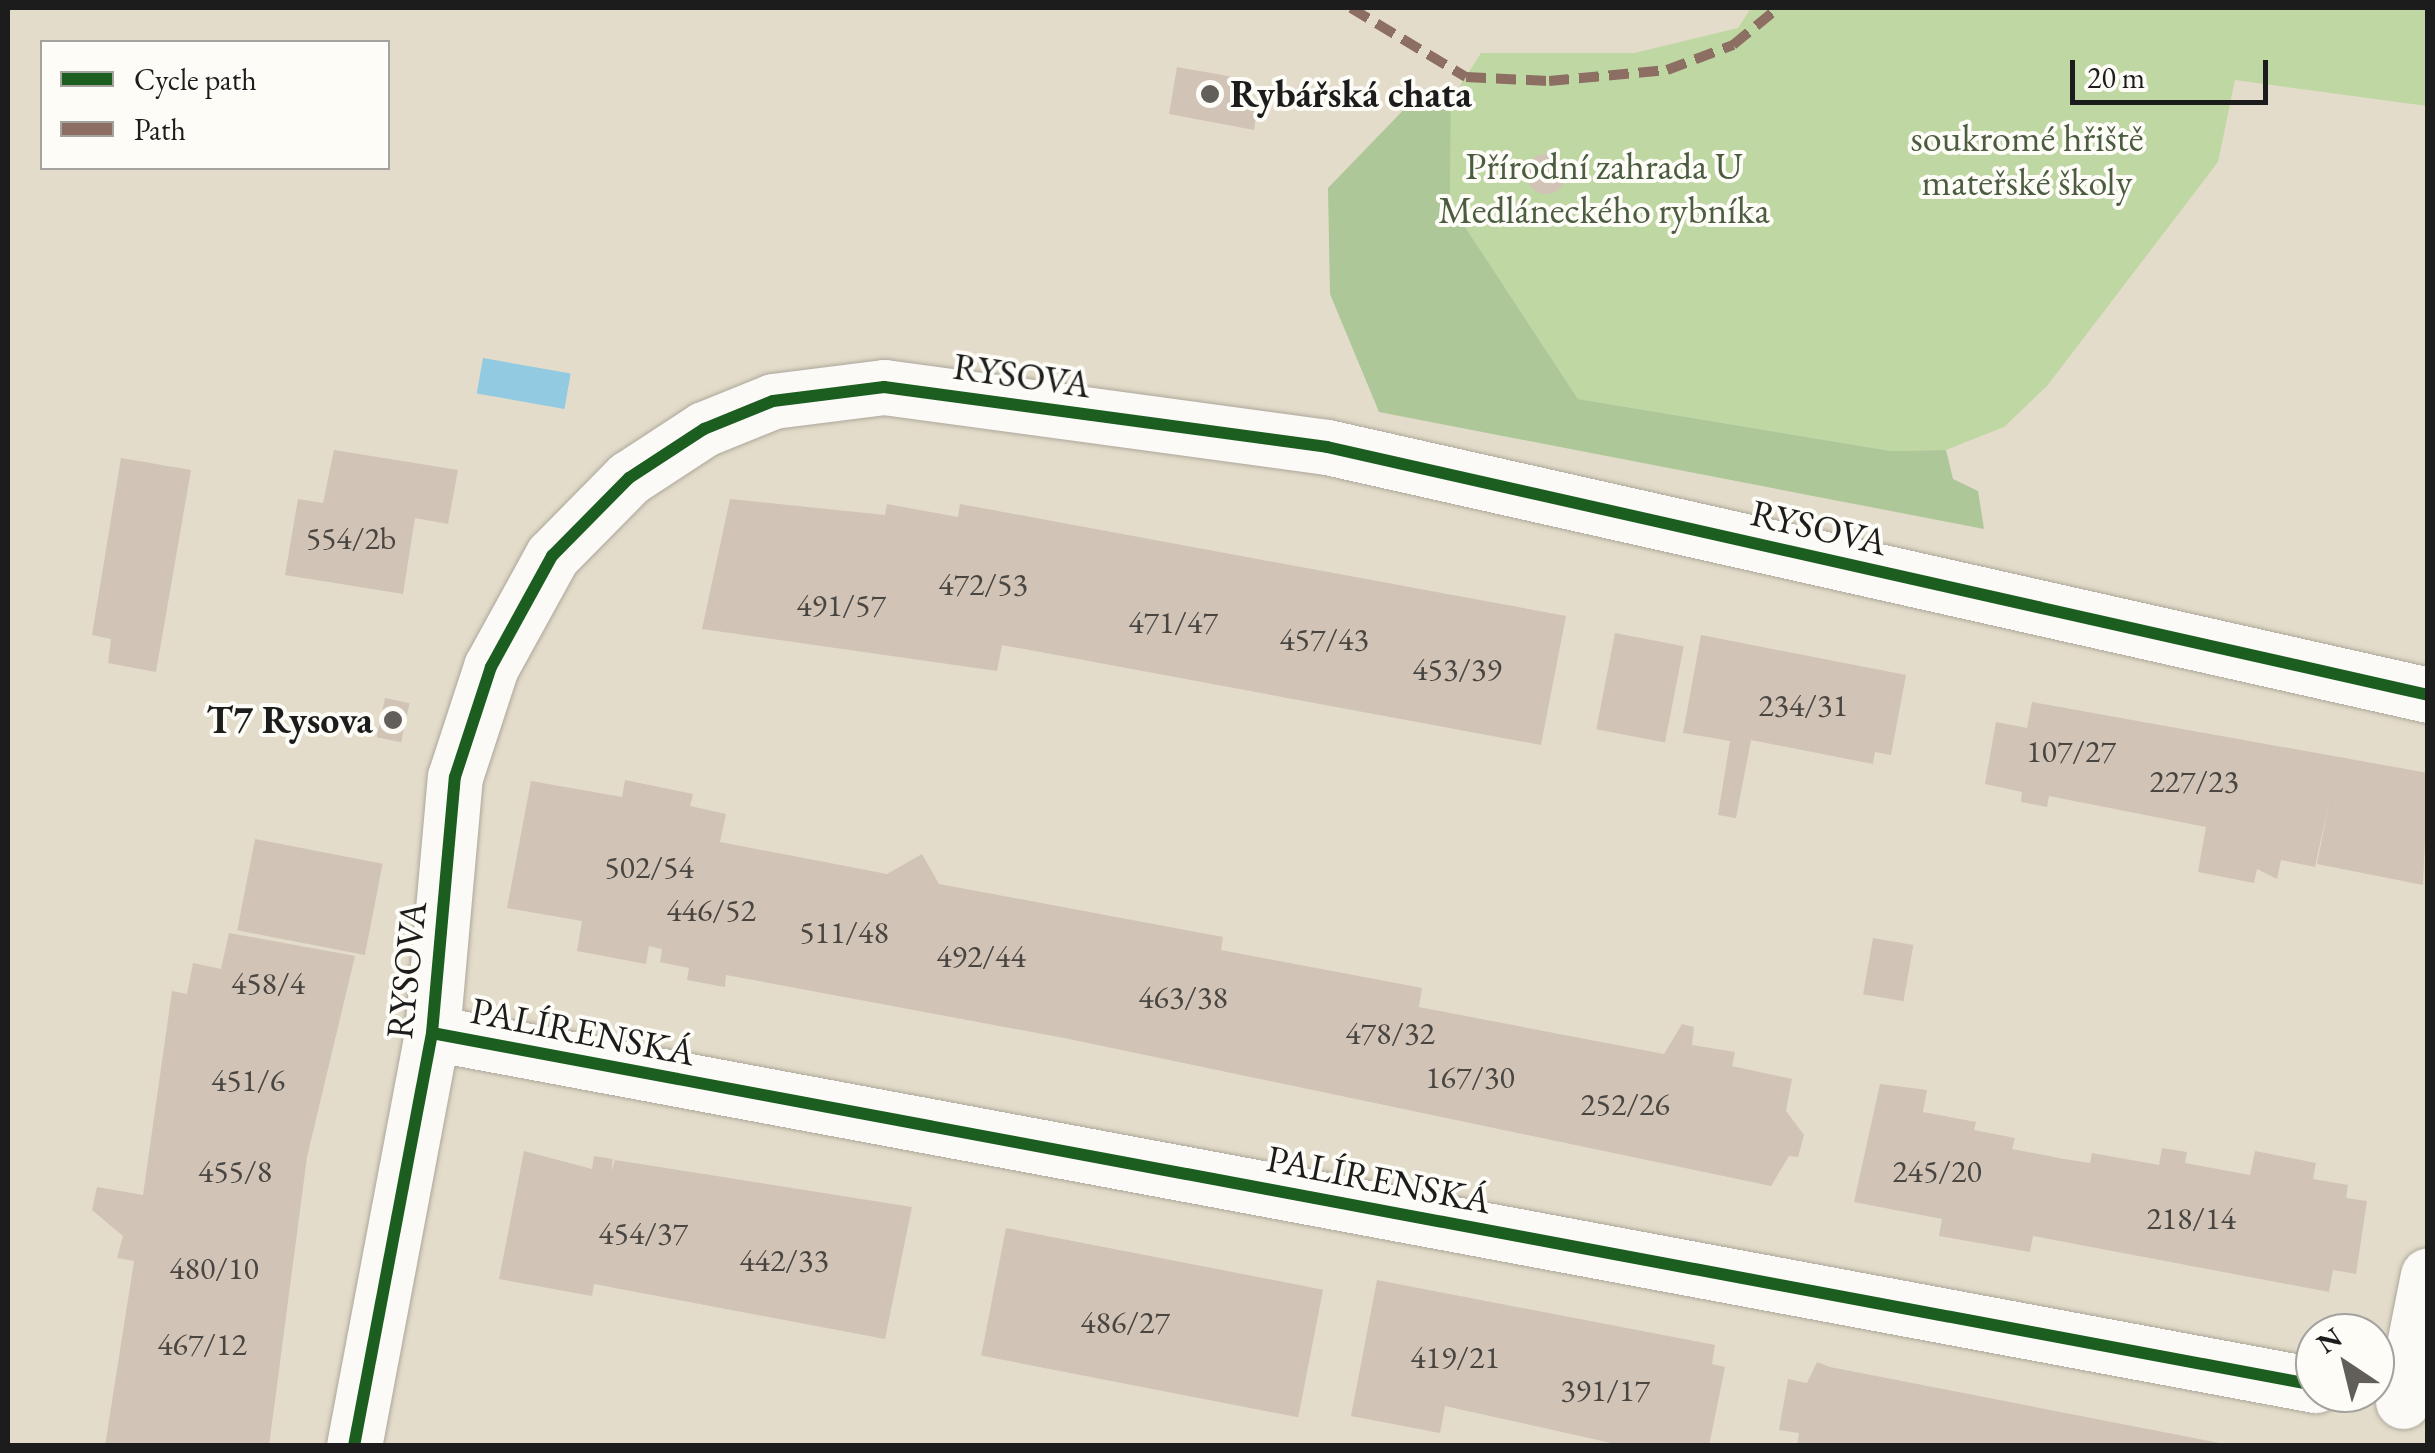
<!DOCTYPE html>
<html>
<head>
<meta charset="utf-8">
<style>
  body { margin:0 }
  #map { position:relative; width:2435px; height:1453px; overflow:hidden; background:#e4dcca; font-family:"EB Garamond",serif }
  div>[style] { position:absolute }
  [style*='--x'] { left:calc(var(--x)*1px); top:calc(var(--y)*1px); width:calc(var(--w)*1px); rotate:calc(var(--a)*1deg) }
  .green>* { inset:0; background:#bfd7a2 }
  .forest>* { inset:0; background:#adc798 }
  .water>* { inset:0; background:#92cae1; transform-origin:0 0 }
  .building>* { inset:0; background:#d1c3b6; transform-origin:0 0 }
  .round { border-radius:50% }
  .roads { filter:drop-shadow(0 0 2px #aca79b) drop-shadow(0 0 2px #aca79b) }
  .minor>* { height:55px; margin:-27.5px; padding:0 27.5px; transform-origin:27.5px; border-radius:27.5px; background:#fbfaf7 }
  .quiet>* { height:10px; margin-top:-5px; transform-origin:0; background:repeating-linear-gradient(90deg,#8d6e63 0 20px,transparent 0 30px) }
  .cycleway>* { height:12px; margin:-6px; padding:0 6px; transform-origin:6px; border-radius:6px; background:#1b5e20 }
  .dots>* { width:28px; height:28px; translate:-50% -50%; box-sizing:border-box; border:5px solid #fdfcf7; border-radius:50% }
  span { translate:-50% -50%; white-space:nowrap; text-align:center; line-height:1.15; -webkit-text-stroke:8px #fdfcf7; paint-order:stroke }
  .number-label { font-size:32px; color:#494642 }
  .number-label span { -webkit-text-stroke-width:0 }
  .poi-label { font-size:38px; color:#1c1c1c; font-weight:700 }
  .left { translate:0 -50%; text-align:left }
  .right { translate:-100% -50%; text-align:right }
  .park-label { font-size:38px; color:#4b5c40 }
  .street-label { font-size:38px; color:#1c1c1c }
  .frame { position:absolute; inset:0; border:10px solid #1c1c1c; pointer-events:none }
  .legend { position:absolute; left:40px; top:40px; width:350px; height:130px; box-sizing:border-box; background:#fdfcf7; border:2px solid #a3a29f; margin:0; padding:12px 18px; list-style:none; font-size:30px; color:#1c1c1c }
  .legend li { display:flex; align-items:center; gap:20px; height:50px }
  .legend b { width:50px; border:2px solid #a3a29f }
  .north { position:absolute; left:2295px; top:1313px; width:100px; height:100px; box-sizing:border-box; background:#fdfcf7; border:2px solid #a3a29f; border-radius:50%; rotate:325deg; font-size:28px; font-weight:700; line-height:40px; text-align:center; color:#1c1c1c }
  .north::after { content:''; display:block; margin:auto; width:35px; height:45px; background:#625f59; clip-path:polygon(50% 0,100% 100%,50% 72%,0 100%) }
  .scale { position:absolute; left:2070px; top:60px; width:198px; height:45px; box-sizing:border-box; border:5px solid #1c1c1c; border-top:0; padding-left:12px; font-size:30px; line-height:35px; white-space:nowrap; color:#1c1c1c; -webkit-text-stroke:8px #fdfcf7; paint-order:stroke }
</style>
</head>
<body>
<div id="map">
  <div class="green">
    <i style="clip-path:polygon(1751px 8px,2427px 8px,2427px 106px,2235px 80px,2218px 162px,2047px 386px,2004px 427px,1946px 450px,1891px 451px,1578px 399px,1450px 204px,1451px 100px,1481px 53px,1634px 53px,1738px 28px)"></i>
  </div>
  <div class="forest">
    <i style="clip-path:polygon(1415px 98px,1451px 100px,1450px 204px,1578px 399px,1891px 451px,1946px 450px,1953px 479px,1978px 491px,1984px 529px,1379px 412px,1330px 294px,1328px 188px)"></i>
  </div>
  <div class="water">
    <i style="left:483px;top:358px;width:89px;height:36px;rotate:10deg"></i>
  </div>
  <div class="building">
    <i style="clip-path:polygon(1177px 67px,1250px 80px,1245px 108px,1257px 110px,1254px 130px,1169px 114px)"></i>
    <i class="round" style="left:1526px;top:154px;width:40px;height:40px"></i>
    <i style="clip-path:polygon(334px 450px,458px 470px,448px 524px,415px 518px,403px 594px,285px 575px,298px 499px,323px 503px)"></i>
    <i style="clip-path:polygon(121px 458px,191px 470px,156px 672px,108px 663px,111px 639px,92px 635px)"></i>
    <i style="clip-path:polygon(730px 499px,885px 515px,887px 504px,958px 517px,960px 504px,1566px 616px,1541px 745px,1002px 645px,997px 671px,702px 629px)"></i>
    <i style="left:1615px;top:633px;width:70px;height:98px;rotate:11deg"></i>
    <i style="clip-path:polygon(1701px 635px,1906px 675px,1891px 755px,1875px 752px,1873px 764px,1751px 740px,1736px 818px,1718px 815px,1730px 741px,1683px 733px)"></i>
    <i style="left:385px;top:698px;width:25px;height:40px;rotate:12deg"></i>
    <i style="clip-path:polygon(2032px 702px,2428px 773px,2423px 885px,2317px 864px,2330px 798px,2315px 867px,2281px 860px,2277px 879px,2257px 869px,2254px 883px,2198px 872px,2206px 827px,2049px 796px,2047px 807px,2021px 802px,2022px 792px,1985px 784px,1996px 722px,2027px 728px)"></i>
    <i style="clip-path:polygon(625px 780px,693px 794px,690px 806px,726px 814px,720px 842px,887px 874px,922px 854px,939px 884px,1223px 937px,1221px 950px,1422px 988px,1419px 1007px,1664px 1054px,1682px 1024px,1694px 1027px,1692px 1045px,1735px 1052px,1732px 1066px,1792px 1079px,1786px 1111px,1804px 1135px,1798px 1157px,1789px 1156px,1771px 1186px,1064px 1038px,726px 975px,725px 987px,687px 980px,689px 968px,660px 962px,662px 949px,649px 946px,646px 964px,577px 951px,582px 921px,507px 908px,531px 781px,622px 797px)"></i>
    <i style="left:255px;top:839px;width:130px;height:93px;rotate:11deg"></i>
    <i style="clip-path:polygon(229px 933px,355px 956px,307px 1157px,269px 1446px,105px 1446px,134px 1261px,117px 1258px,123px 1236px,92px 1210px,97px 1187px,143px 1195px,172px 991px,187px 994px,193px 963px,221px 969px)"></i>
    <i style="left:1873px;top:938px;width:41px;height:57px;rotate:10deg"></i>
    <i style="clip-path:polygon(1880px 1084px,1927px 1090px,1923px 1112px,1976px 1122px,1974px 1130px,2015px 1138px,2012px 1149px,2064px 1159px,2090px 1163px,2092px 1153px,2159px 1165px,2162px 1148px,2187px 1152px,2185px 1163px,2250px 1175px,2255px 1151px,2316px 1163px,2313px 1179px,2348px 1185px,2346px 1198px,2367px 1201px,2356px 1274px,2333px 1270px,2329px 1292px,2033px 1236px,2030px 1252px,1939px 1236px,1942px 1219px,1854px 1202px)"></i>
    <i style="clip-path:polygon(524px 1151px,592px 1169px,594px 1156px,613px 1159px,611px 1172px,615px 1160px,912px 1207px,885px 1339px,594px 1284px,592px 1296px,499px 1279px)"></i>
    <i style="left:1006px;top:1228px;width:323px;height:130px;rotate:11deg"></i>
    <i style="clip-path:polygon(1377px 1280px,1715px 1345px,1712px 1364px,1725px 1367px,1709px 1446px,1620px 1445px,1445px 1406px,1440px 1433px,1351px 1416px)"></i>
    <i style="clip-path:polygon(1817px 1362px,1830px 1367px,2235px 1446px,1797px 1446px,1799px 1433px,1779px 1430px,1788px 1379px,1807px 1383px)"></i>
  </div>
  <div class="roads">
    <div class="minor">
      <i style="--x:432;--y:1033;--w:1916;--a:10.59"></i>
      <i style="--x:2403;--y:1401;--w:128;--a:-78.8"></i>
      <i style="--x:354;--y:1446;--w:420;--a:-79.3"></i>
      <i style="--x:432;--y:1033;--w:257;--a:-84.9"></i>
      <i style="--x:455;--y:777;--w:116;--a:-71.9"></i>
      <i style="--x:491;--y:667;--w:127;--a:-61.2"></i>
      <i style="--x:552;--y:556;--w:110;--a:-45.4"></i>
      <i style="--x:629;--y:478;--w:90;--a:-33.2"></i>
      <i style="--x:704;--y:429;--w:74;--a:-22.1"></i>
      <i style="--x:773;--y:401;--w:112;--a:-7.2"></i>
      <i style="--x:884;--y:387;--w:447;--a:7.7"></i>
      <i style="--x:1327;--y:447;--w:1129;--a:12.69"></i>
    </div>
  </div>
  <div class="quiet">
    <i style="--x:1351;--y:8;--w:134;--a:31"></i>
    <i style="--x:1466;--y:77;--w:83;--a:2.8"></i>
    <i style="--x:1549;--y:81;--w:119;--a:-5.3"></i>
    <i style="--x:1667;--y:70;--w:71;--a:-20.7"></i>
    <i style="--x:1733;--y:45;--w:58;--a:-39.4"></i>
  </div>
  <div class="cycleway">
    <i style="--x:432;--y:1033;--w:1916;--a:10.59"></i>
    <i style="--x:354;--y:1446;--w:420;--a:-79.3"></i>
    <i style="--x:432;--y:1033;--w:257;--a:-84.9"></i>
    <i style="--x:455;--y:777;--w:116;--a:-71.9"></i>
    <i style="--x:491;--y:667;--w:127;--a:-61.2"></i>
    <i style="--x:552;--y:556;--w:110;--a:-45.4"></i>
    <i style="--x:629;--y:478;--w:90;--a:-33.2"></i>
    <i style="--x:704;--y:429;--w:74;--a:-22.1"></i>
    <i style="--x:773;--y:401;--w:112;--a:-7.2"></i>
    <i style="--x:884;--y:387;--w:447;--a:7.7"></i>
    <i style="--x:1327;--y:447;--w:1129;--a:12.69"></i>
  </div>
  <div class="dots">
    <i style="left:1210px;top:94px;background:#625f59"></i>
    <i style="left:393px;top:720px;background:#625f59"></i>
  </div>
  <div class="number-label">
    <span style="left:351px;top:538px">554/2b</span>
    <span style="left:983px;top:584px">472/53</span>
    <span style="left:841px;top:605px">491/57</span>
    <span style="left:1173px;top:622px">471/47</span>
    <span style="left:1324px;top:639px">457/43</span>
    <span style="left:1457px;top:669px">453/39</span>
    <span style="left:1803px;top:705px">234/31</span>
    <span style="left:2071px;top:751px">107/27</span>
    <span style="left:2194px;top:781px">227/23</span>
    <span style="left:649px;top:867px">502/54</span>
    <span style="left:711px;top:910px">446/52</span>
    <span style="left:844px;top:932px">511/48</span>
    <span style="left:981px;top:956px">492/44</span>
    <span style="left:268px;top:983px">458/4</span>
    <span style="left:1183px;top:997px">463/38</span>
    <span style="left:1390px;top:1033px">478/32</span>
    <span style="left:1470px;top:1077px">167/30</span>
    <span style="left:248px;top:1080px">451/6</span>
    <span style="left:1625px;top:1104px">252/26</span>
    <span style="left:235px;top:1171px">455/8</span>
    <span style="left:1937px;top:1171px">245/20</span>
    <span style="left:2191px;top:1218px">218/14</span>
    <span style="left:643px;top:1233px">454/37</span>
    <span style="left:784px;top:1260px">442/33</span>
    <span style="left:214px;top:1268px">480/10</span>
    <span style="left:1125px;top:1322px">486/27</span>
    <span style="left:202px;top:1344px">467/12</span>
    <span style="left:1455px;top:1357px">419/21</span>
    <span style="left:1605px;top:1390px">391/17</span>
  </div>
  <div class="poi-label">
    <span class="left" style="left:1230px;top:94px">Rybářská chata</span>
    <span class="right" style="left:373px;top:720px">T7 Rysova</span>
  </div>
  <div class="park-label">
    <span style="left:2027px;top:160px">soukromé hřiště<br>mateřské školy</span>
    <span style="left:1604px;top:188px">Přírodní zahrada U<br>Medláneckého rybníka</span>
  </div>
  <div class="street-label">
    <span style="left:1022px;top:375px;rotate:8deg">RYSOVA</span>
    <span style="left:1819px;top:527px;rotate:13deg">RYSOVA</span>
    <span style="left:406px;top:970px;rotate:-84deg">RYSOVA</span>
    <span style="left:583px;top:1031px;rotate:11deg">PALÍRENSKÁ</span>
    <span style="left:1379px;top:1179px;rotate:11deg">PALÍRENSKÁ</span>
  </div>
  <div class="frame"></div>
  <ul class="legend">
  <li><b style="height:12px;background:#1b5e20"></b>Cycle path</li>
  <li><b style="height:12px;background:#8d6e63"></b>Path</li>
  </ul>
  <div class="north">N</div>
  <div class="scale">20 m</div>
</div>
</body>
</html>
